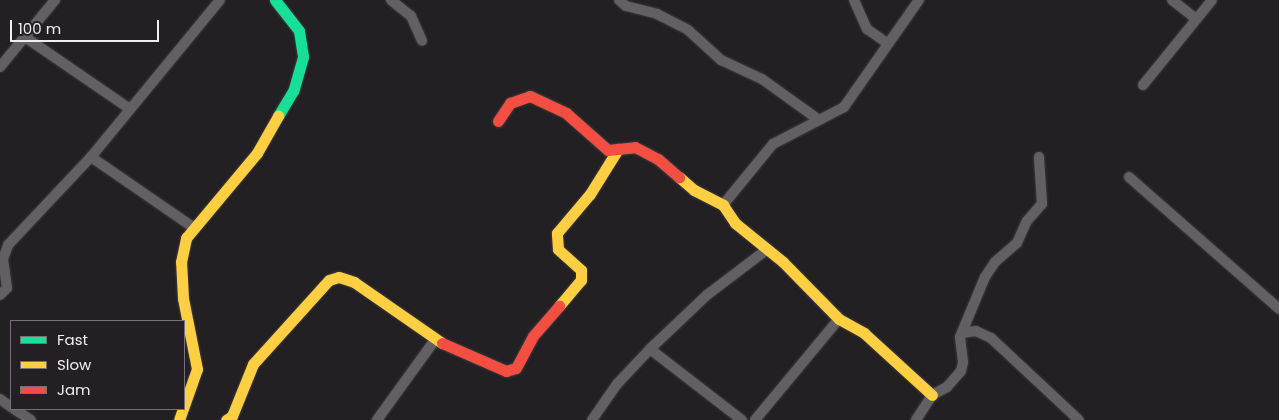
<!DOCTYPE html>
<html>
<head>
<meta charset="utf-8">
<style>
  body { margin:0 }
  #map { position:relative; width:1279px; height:420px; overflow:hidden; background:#232023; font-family:Poppins,sans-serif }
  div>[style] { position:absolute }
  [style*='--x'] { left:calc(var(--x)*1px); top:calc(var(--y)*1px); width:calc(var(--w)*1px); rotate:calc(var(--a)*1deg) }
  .roads { filter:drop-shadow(0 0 1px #3d3b3d) drop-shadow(0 0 1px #3d3b3d) }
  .street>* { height:10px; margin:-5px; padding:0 5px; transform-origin:5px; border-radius:5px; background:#636063 }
  .fast>* { height:11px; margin:-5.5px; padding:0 5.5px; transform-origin:5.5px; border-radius:5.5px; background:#16e098 }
  .slow>* { height:11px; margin:-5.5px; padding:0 5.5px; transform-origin:5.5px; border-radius:5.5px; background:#ffcf43 }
  .jam>* { height:11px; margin:-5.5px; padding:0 5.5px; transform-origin:5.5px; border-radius:5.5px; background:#f24e42 }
  span { translate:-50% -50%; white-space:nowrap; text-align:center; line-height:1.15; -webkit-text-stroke:5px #241f24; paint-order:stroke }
  .legend { position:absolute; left:10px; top:320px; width:175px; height:90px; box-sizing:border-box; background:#241f24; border:1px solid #767176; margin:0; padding:6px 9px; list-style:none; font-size:15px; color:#f1edf1 }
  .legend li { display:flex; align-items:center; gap:10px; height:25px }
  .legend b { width:25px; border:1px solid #767176 }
  .scale { position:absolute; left:10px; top:20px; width:149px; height:22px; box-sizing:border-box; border:2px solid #f1edf1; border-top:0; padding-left:6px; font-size:15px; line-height:18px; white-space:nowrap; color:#f1edf1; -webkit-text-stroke:4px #241f24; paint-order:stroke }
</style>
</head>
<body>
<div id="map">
  <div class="roads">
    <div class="street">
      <i style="--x:391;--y:0;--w:26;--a:39"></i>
      <i style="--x:411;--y:16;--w:27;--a:66"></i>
      <i style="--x:619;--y:0;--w:9;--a:41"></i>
      <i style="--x:626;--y:6;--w:32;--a:14"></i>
      <i style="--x:657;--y:14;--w:35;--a:27"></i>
      <i style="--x:688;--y:30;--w:45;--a:42.3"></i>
      <i style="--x:721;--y:60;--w:45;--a:24.9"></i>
      <i style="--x:762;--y:79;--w:70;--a:35.7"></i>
      <i style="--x:854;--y:0;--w:32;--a:66"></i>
      <i style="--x:867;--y:29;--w:24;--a:35"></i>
      <i style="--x:1172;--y:0;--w:31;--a:38"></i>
      <i style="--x:25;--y:37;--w:127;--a:34.4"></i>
      <i style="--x:0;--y:67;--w:87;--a:-50.6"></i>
      <i style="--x:1143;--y:85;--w:109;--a:-50.9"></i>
      <i style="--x:91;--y:157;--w:124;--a:34.5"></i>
      <i style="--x:1129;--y:177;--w:200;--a:41.3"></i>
      <i style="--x:723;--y:205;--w:79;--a:-50.7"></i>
      <i style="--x:773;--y:144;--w:80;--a:-27.5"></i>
      <i style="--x:844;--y:107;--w:131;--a:-55"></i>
      <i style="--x:0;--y:295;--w:10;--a:-45"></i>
      <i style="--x:7;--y:288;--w:29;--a:-98"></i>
      <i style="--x:3;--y:259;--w:15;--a:-70"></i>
      <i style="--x:8;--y:245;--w:121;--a:-46.7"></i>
      <i style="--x:91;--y:157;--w:203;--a:-50.6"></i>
      <i style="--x:962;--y:333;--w:14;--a:-8"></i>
      <i style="--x:976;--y:331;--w:17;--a:25"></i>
      <i style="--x:991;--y:338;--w:120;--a:43"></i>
      <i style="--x:650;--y:349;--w:116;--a:37.7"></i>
      <i style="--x:0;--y:399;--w:14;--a:36"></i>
      <i style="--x:14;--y:409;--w:20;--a:33"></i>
      <i style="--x:377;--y:420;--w:99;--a:-54.1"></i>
      <i style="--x:592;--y:420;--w:44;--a:-55.2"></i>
      <i style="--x:617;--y:384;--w:48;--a:-46.7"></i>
      <i style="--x:650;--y:349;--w:79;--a:-43.5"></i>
      <i style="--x:707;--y:295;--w:74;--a:-37.3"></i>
      <i style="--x:755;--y:420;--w:131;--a:-50.3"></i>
      <i style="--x:916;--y:420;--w:30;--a:-57"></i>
      <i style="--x:932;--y:395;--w:17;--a:-28"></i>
      <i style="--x:947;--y:387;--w:21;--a:-49"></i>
      <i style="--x:961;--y:371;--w:9;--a:-77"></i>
      <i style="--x:963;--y:362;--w:25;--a:-97"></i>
      <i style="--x:960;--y:337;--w:65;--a:-67.4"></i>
      <i style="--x:985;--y:277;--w:18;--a:-56"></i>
      <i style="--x:995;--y:262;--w:29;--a:-41"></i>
      <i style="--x:1017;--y:243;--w:24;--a:-66"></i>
      <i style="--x:1027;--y:221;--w:23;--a:-49"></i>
      <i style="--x:1042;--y:204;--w:47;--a:-93.7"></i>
    </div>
    <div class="fast">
      <i style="--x:275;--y:0;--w:39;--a:52"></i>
      <i style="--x:299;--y:31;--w:26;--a:81"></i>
      <i style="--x:303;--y:57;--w:35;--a:106"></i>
      <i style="--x:293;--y:91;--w:29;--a:121"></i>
    </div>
    <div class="slow">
      <i style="--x:679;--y:177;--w:20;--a:41"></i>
      <i style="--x:694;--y:190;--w:33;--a:27"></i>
      <i style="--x:723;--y:205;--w:22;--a:56"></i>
      <i style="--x:735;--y:223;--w:62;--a:39.1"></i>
      <i style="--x:783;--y:262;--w:80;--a:45.5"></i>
      <i style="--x:839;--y:319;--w:29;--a:29"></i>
      <i style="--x:864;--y:333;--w:92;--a:42.4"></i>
      <i style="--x:559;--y:306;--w:34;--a:-50"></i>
      <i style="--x:581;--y:280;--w:10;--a:-90"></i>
      <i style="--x:581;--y:270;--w:31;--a:-138"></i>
      <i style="--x:558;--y:249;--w:16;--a:-94"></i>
      <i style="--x:557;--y:233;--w:51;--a:-49.8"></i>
      <i style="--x:590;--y:194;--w:53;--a:-58.1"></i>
      <i style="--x:179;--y:420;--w:54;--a:-70.6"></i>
      <i style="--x:197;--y:369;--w:72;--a:-101.2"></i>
      <i style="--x:183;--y:298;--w:36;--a:-93"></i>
      <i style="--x:181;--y:262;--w:25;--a:-78"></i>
      <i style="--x:186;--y:238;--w:111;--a:-50.1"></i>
      <i style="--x:257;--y:153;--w:43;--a:-60.4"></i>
      <i style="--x:226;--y:420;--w:7;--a:-34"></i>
      <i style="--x:232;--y:416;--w:56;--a:-68"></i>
      <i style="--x:253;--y:364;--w:113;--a:-47.9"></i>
      <i style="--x:329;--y:280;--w:10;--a:-17"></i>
      <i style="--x:339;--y:277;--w:16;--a:18"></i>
      <i style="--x:354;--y:282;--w:107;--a:34.7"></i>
    </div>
    <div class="jam">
      <i style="--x:498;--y:121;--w:22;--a:-56"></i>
      <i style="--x:510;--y:103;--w:21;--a:-19"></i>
      <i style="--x:530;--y:96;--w:40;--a:25"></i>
      <i style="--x:566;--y:113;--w:56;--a:41.4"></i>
      <i style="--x:608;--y:150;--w:27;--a:-6"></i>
      <i style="--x:635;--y:147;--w:26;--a:28"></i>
      <i style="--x:658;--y:159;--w:28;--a:41"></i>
      <i style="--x:442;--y:343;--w:70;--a:23.6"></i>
      <i style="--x:506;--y:371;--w:10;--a:-17"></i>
      <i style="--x:516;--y:368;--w:36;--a:-62"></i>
      <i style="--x:533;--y:336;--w:40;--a:-49"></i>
    </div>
  </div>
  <ul class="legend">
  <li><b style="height:6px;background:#16e098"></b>Fast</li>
  <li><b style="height:6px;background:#ffcf43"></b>Slow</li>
  <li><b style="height:6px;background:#f24e42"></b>Jam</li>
  </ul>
  <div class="scale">100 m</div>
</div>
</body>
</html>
